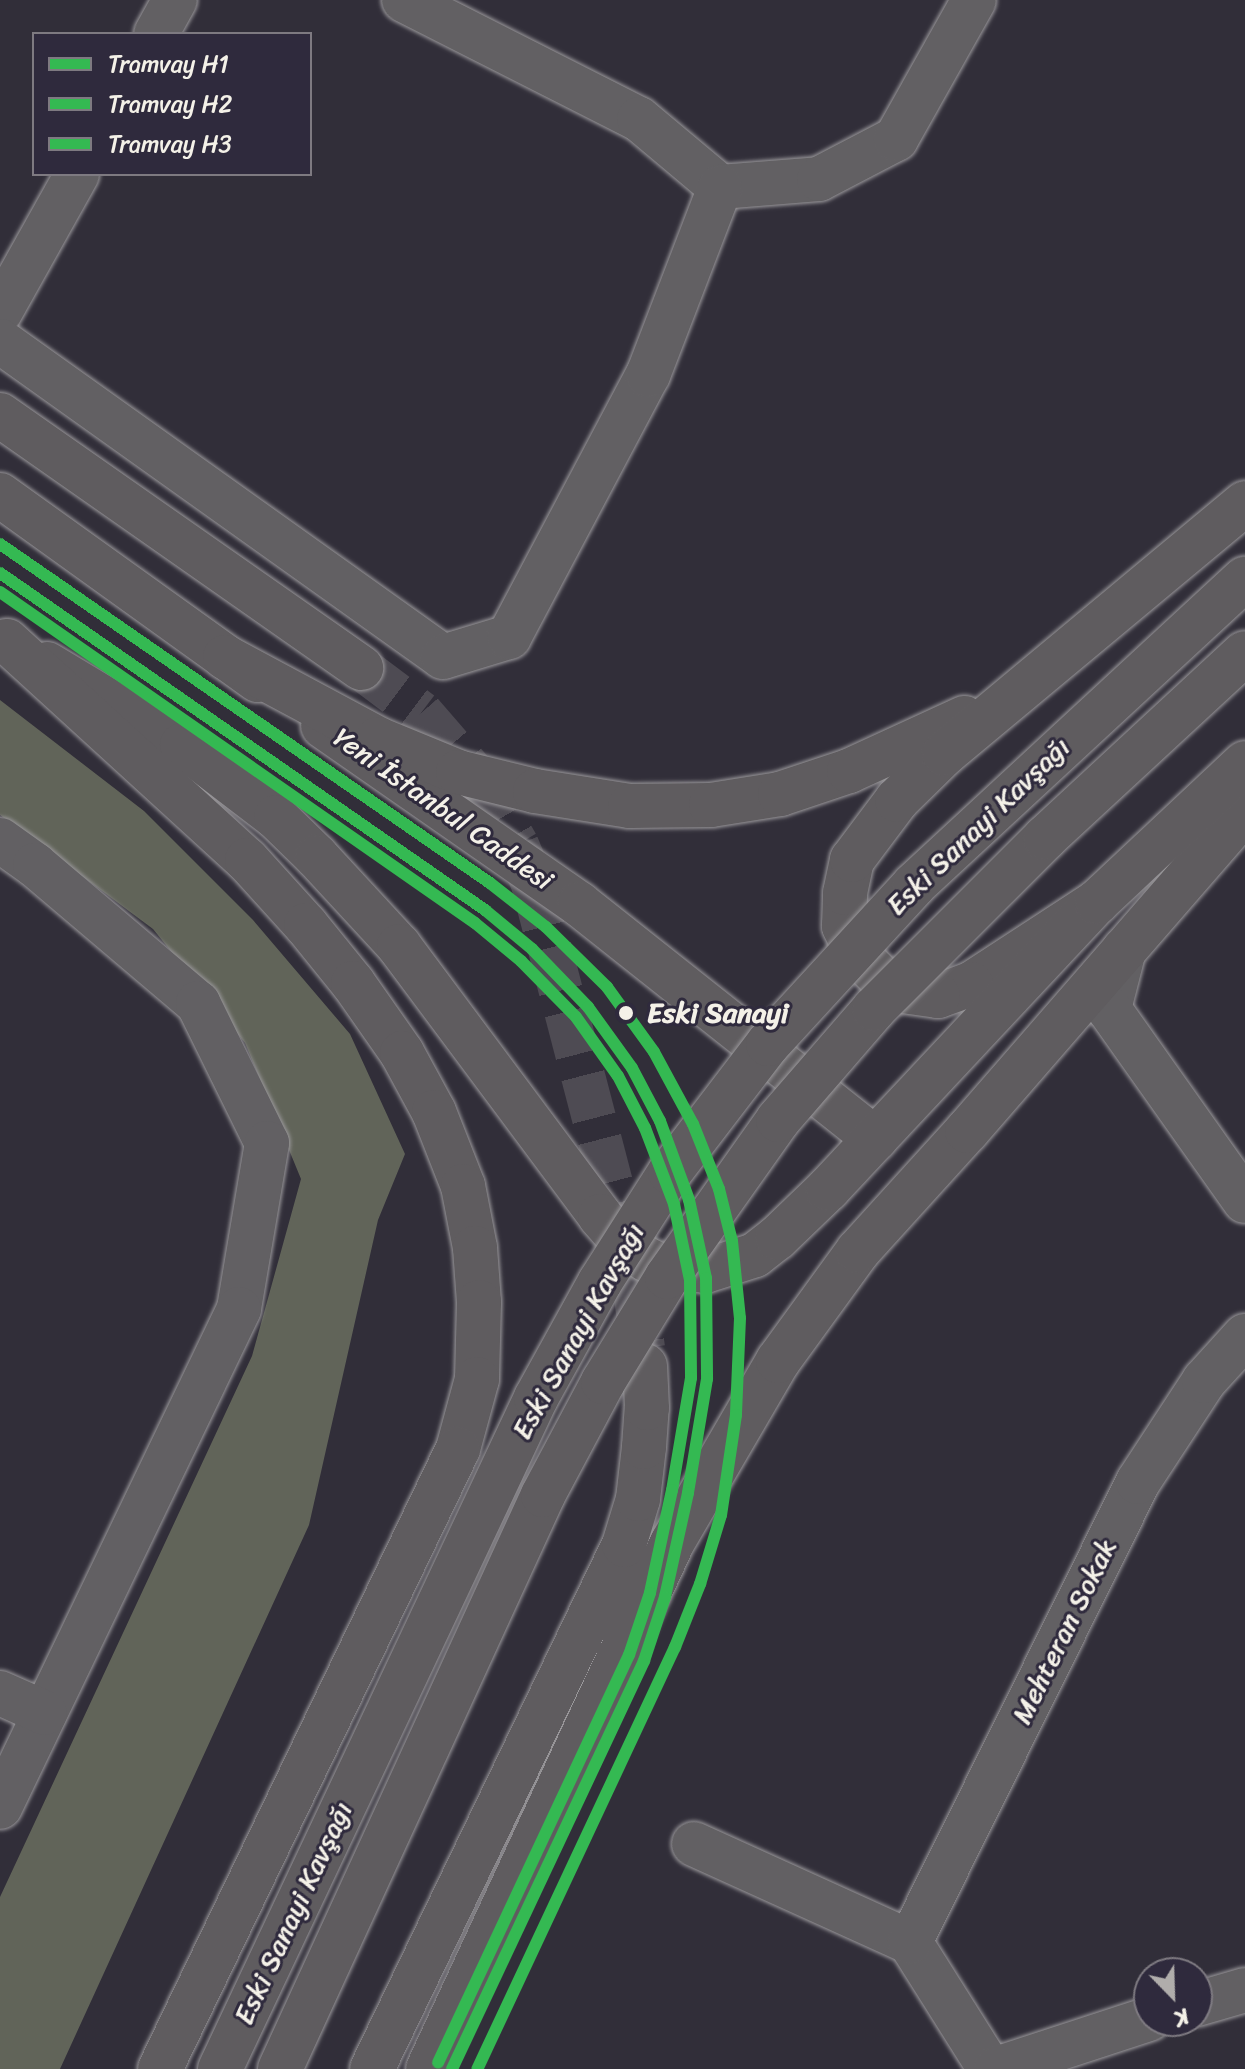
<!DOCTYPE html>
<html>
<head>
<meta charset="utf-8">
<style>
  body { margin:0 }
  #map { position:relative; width:1245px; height:2069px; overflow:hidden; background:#312e39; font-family:Sriracha,sans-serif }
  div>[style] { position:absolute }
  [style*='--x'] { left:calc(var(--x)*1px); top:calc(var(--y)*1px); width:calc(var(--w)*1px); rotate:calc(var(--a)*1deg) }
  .green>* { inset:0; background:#616459 }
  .primary-tunnel>* { height:44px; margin-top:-22px; transform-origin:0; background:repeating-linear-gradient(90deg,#4e4b53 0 44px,transparent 0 66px) }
  .roads { filter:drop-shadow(0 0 2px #9a989b) drop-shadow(0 0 2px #9a989b) }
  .minor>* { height:44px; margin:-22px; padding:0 22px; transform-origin:22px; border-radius:22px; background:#626063 }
  .tertiary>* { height:44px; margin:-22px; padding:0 22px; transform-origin:22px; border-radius:22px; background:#626063 }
  .primary>* { height:44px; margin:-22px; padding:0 22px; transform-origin:22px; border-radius:22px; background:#5f5c5f }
  .trunk>* { height:44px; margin:-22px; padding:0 22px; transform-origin:22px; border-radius:22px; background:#5f5c5f }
  .bridges { filter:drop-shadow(0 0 2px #9a989b) drop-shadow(0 0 2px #9a989b) }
  .trunk-bridge>* { height:44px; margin:-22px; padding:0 22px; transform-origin:22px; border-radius:22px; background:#5f5c5f }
  .tram-1>* { height:12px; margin:-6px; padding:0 6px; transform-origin:6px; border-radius:6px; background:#34b952 }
  .tram-2>* { height:12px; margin:-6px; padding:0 6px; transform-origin:6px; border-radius:6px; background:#34b952 }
  .tram-3>* { height:12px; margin:-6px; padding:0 6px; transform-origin:6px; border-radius:6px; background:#34b952 }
  .dots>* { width:22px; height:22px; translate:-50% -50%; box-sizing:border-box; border:4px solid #2f2a3d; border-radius:50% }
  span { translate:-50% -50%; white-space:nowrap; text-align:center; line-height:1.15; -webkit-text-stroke:6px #2f2a3d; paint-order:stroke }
  .street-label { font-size:28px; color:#f4f1e8 }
  .stop-label { font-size:28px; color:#f4f1e8; font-weight:700 }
  .left { translate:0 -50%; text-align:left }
  .legend { position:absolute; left:32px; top:32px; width:280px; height:144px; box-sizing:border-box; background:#2f2a3d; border:2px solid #7e7a81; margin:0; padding:10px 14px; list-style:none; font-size:24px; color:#f4f1e8 }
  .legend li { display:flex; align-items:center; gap:16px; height:40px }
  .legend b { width:40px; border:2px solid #7e7a81 }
  .north { position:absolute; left:1133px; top:1957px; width:80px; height:80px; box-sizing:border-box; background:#2f2a3d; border:2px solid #7e7a81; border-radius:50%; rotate:157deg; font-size:22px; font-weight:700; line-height:32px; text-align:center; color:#f4f1e8 }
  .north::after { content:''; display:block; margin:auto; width:28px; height:36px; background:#b0adab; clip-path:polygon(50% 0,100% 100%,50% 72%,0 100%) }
</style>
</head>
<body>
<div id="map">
  <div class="green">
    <i style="clip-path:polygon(0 700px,144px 811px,253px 920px,350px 1034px,405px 1154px,378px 1220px,309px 1525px,60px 2069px,0 2069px,0 1897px,252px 1356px,301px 1179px,245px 1043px,153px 929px,0 815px)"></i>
  </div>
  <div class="primary-tunnel">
    <i style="--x:361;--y:668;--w:75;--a:36.9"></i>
    <i style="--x:421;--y:713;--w:89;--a:49.1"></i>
    <i style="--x:479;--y:780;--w:75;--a:59.7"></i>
    <i style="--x:517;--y:845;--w:42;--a:67.7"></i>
    <i style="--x:533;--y:884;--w:337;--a:75.4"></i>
    <i style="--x:618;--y:1210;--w:68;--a:77.2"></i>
    <i style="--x:633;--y:1276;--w:73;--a:82.1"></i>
  </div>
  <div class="roads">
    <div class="minor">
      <i style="--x:404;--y:0;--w:263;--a:26.9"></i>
      <i style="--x:639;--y:119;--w:106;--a:40"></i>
      <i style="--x:720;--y:187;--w:99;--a:-4.6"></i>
      <i style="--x:819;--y:179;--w:87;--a:-27.5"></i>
      <i style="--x:896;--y:139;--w:159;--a:-60.7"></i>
      <i style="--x:156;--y:34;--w:39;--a:-61"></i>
      <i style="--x:0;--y:312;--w:158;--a:-60.8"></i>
      <i style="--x:0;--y:341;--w:544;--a:35.5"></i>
      <i style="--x:443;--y:657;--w:69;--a:-16.9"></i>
      <i style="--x:509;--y:637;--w:297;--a:-62.1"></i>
      <i style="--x:648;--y:375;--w:201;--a:-69"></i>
      <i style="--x:0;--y:840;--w:43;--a:35.5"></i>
      <i style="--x:35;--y:865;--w:214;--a:40.3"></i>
      <i style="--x:198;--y:1003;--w:156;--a:63.8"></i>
      <i style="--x:267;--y:1143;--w:168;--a:99.6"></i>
      <i style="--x:239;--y:1309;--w:552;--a:115.64"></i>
      <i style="--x:1124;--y:950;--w:61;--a:104.3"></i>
      <i style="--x:1109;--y:1009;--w:235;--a:54.7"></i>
      <i style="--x:0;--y:1693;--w:49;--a:24"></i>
      <i style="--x:694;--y:1844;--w:237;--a:24.4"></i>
      <i style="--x:910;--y:1942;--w:150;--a:57.8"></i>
      <i style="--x:910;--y:1942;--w:513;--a:-63.63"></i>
      <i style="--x:1138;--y:1482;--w:121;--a:-56.8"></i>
      <i style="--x:1204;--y:1381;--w:61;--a:-47.7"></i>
    </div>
    <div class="tertiary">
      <i style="--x:1197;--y:2004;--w:50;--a:-16.3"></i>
      <i style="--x:996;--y:2069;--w:161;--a:-18.1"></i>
    </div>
    <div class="primary">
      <i style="--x:0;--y:415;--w:441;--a:35"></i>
      <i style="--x:0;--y:495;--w:317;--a:35.7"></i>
      <i style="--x:47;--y:664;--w:157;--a:31"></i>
      <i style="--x:182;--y:745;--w:118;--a:37.5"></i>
      <i style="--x:276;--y:817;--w:57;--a:44.3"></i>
      <i style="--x:317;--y:857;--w:121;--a:47.3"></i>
      <i style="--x:399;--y:946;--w:337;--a:53.3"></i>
      <i style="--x:600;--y:1216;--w:30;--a:49"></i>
      <i style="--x:620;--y:1239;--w:33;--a:38"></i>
      <i style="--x:323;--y:726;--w:312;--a:34.8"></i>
      <i style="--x:579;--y:904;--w:378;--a:38.4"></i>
      <i style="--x:372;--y:2069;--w:581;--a:-64.32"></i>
      <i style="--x:624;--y:1545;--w:48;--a:-73.1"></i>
      <i style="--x:638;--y:1499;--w:52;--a:-83.4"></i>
      <i style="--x:644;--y:1447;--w:39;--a:-86"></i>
      <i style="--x:647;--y:1408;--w:42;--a:-92.7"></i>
      <i style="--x:428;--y:2069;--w:580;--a:-65.11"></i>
      <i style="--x:672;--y:1543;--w:211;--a:-59.8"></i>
      <i style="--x:778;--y:1361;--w:136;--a:-54"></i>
      <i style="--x:858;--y:1251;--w:162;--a:-47.8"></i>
      <i style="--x:967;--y:1131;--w:424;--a:-49"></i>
    </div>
    <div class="trunk">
      <i style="--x:7;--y:641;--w:325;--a:42.4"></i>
      <i style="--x:247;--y:860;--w:88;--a:47.8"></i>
      <i style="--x:306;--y:925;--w:75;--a:51"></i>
      <i style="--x:353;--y:983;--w:85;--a:55"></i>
      <i style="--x:402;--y:1053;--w:67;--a:61.5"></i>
      <i style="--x:434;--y:1112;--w:79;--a:68.6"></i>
      <i style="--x:463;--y:1186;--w:63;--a:79"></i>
      <i style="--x:475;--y:1248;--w:54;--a:85.8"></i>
      <i style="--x:479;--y:1302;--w:77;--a:91.5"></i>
      <i style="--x:477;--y:1379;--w:73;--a:105.2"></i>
      <i style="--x:458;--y:1449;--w:688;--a:115.67"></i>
      <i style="--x:225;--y:657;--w:174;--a:28.2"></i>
      <i style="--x:378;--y:739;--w:87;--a:22.4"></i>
      <i style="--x:458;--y:772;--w:79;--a:13.9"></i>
      <i style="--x:535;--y:791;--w:96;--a:9"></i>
      <i style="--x:630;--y:806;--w:81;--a:-0.7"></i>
      <i style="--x:711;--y:805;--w:70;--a:-9.1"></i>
      <i style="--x:780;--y:794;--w:73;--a:-18.4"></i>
      <i style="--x:849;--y:771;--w:127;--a:-24.7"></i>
      <i style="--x:1097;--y:902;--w:150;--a:146.9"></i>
      <i style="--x:971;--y:984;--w:35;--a:160"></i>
      <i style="--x:938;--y:996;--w:34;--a:-172"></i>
      <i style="--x:904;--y:991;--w:28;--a:-150"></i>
      <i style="--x:880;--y:977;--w:33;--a:-135"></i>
      <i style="--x:857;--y:954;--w:31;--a:-115"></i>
      <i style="--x:844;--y:926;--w:33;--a:-88"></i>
      <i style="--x:845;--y:893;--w:34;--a:-78"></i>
      <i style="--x:852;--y:860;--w:75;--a:-53.1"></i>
      <i style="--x:897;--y:800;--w:66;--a:-44.4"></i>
      <i style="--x:944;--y:754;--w:392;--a:-39.8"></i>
      <i style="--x:646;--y:1259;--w:17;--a:25"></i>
      <i style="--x:661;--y:1266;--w:44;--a:6.5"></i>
      <i style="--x:705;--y:1271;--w:52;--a:-17.7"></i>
      <i style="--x:755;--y:1255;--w:28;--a:-38"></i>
      <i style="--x:777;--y:1238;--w:71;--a:-43.9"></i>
      <i style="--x:828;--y:1189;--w:393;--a:-46.9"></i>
      <i style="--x:1097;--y:902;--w:203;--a:-43.2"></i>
    </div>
  </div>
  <div class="bridges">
    <div class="trunk-bridge">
      <i style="--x:220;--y:2069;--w:742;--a:-64.78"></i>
      <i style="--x:536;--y:1398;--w:132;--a:-61.1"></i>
      <i style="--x:600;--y:1282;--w:130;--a:-57.5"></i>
      <i style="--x:670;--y:1172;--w:161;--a:-52.6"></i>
      <i style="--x:768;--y:1044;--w:216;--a:-47.4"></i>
      <i style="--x:914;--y:885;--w:451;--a:-42.8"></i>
      <i style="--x:280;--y:2069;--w:631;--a:-65.38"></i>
      <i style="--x:543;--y:1495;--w:128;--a:-62"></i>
      <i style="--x:603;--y:1382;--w:123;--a:-58.6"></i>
      <i style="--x:667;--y:1277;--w:192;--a:-54.7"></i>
      <i style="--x:778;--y:1120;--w:147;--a:-49.1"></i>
      <i style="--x:874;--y:1009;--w:242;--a:-45"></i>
      <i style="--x:1045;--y:838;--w:272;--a:-42.8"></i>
    </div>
  </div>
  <div class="tram-1">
    <i style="--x:0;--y:544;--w:596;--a:34.68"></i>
    <i style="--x:490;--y:883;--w:71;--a:38.2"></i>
    <i style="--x:546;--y:927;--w:86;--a:44.5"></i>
    <i style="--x:607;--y:987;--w:80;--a:54.1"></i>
    <i style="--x:654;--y:1052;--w:82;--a:61.6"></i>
    <i style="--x:693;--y:1124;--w:70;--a:68.2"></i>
    <i style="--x:719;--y:1189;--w:54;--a:76"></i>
    <i style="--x:732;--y:1241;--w:77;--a:84.1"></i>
    <i style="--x:740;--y:1318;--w:97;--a:92.4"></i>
    <i style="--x:736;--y:1415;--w:101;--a:98.5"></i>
    <i style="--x:721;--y:1515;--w:72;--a:106.9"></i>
    <i style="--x:700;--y:1584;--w:68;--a:111.6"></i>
    <i style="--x:675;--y:1647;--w:466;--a:115.1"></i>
  </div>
  <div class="tram-2">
    <i style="--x:0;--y:573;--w:591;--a:34.79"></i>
    <i style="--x:485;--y:910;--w:61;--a:39.7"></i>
    <i style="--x:532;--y:949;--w:81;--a:46"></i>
    <i style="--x:588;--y:1007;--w:75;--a:54.2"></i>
    <i style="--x:632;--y:1068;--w:60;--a:62.2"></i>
    <i style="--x:660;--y:1121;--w:84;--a:69.8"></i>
    <i style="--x:689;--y:1200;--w:80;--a:77.7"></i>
    <i style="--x:706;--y:1278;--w:101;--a:89.4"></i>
    <i style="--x:707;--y:1379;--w:116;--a:99.5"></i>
    <i style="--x:688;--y:1493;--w:107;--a:102.5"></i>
    <i style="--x:665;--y:1597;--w:67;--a:108.2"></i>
    <i style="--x:644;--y:1661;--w:451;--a:115.2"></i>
  </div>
  <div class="tram-3">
    <i style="--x:0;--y:592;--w:579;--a:34.87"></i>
    <i style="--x:475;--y:923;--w:60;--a:39.6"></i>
    <i style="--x:521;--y:961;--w:78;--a:45.5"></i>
    <i style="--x:576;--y:1017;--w:72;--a:54.6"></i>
    <i style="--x:618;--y:1076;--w:59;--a:62.6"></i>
    <i style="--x:645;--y:1128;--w:81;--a:69.1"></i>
    <i style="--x:674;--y:1204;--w:78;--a:78.1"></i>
    <i style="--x:690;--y:1280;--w:98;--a:89.4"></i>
    <i style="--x:691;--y:1378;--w:114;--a:99.6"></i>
    <i style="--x:672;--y:1490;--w:105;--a:102.1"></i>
    <i style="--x:650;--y:1593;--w:65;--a:108.7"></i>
    <i style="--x:629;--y:1655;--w:450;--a:115.1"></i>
  </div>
  <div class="dots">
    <i style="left:626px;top:1013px;background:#f4f1e8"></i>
  </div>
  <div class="street-label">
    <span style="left:443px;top:809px;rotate:35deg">Yeni İstanbul Caddesi</span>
    <span style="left:978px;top:826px;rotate:-44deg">Eski Sanayi Kavşağı</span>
    <span style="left:578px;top:1331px;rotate:-61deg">Eski Sanayi Kavşağı</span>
    <span style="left:1064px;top:1631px;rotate:-64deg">Mehteran Sokak</span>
    <span style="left:293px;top:1913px;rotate:-65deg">Eski Sanayi Kavşağı</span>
  </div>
  <div class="stop-label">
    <span class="left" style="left:647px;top:1013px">Eski Sanayi</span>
  </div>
  <ul class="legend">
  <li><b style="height:10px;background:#34b952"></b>Tramvay H1</li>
  <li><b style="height:10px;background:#34b952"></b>Tramvay H2</li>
  <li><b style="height:10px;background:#34b952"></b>Tramvay H3</li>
  </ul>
  <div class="north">K</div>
</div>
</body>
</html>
